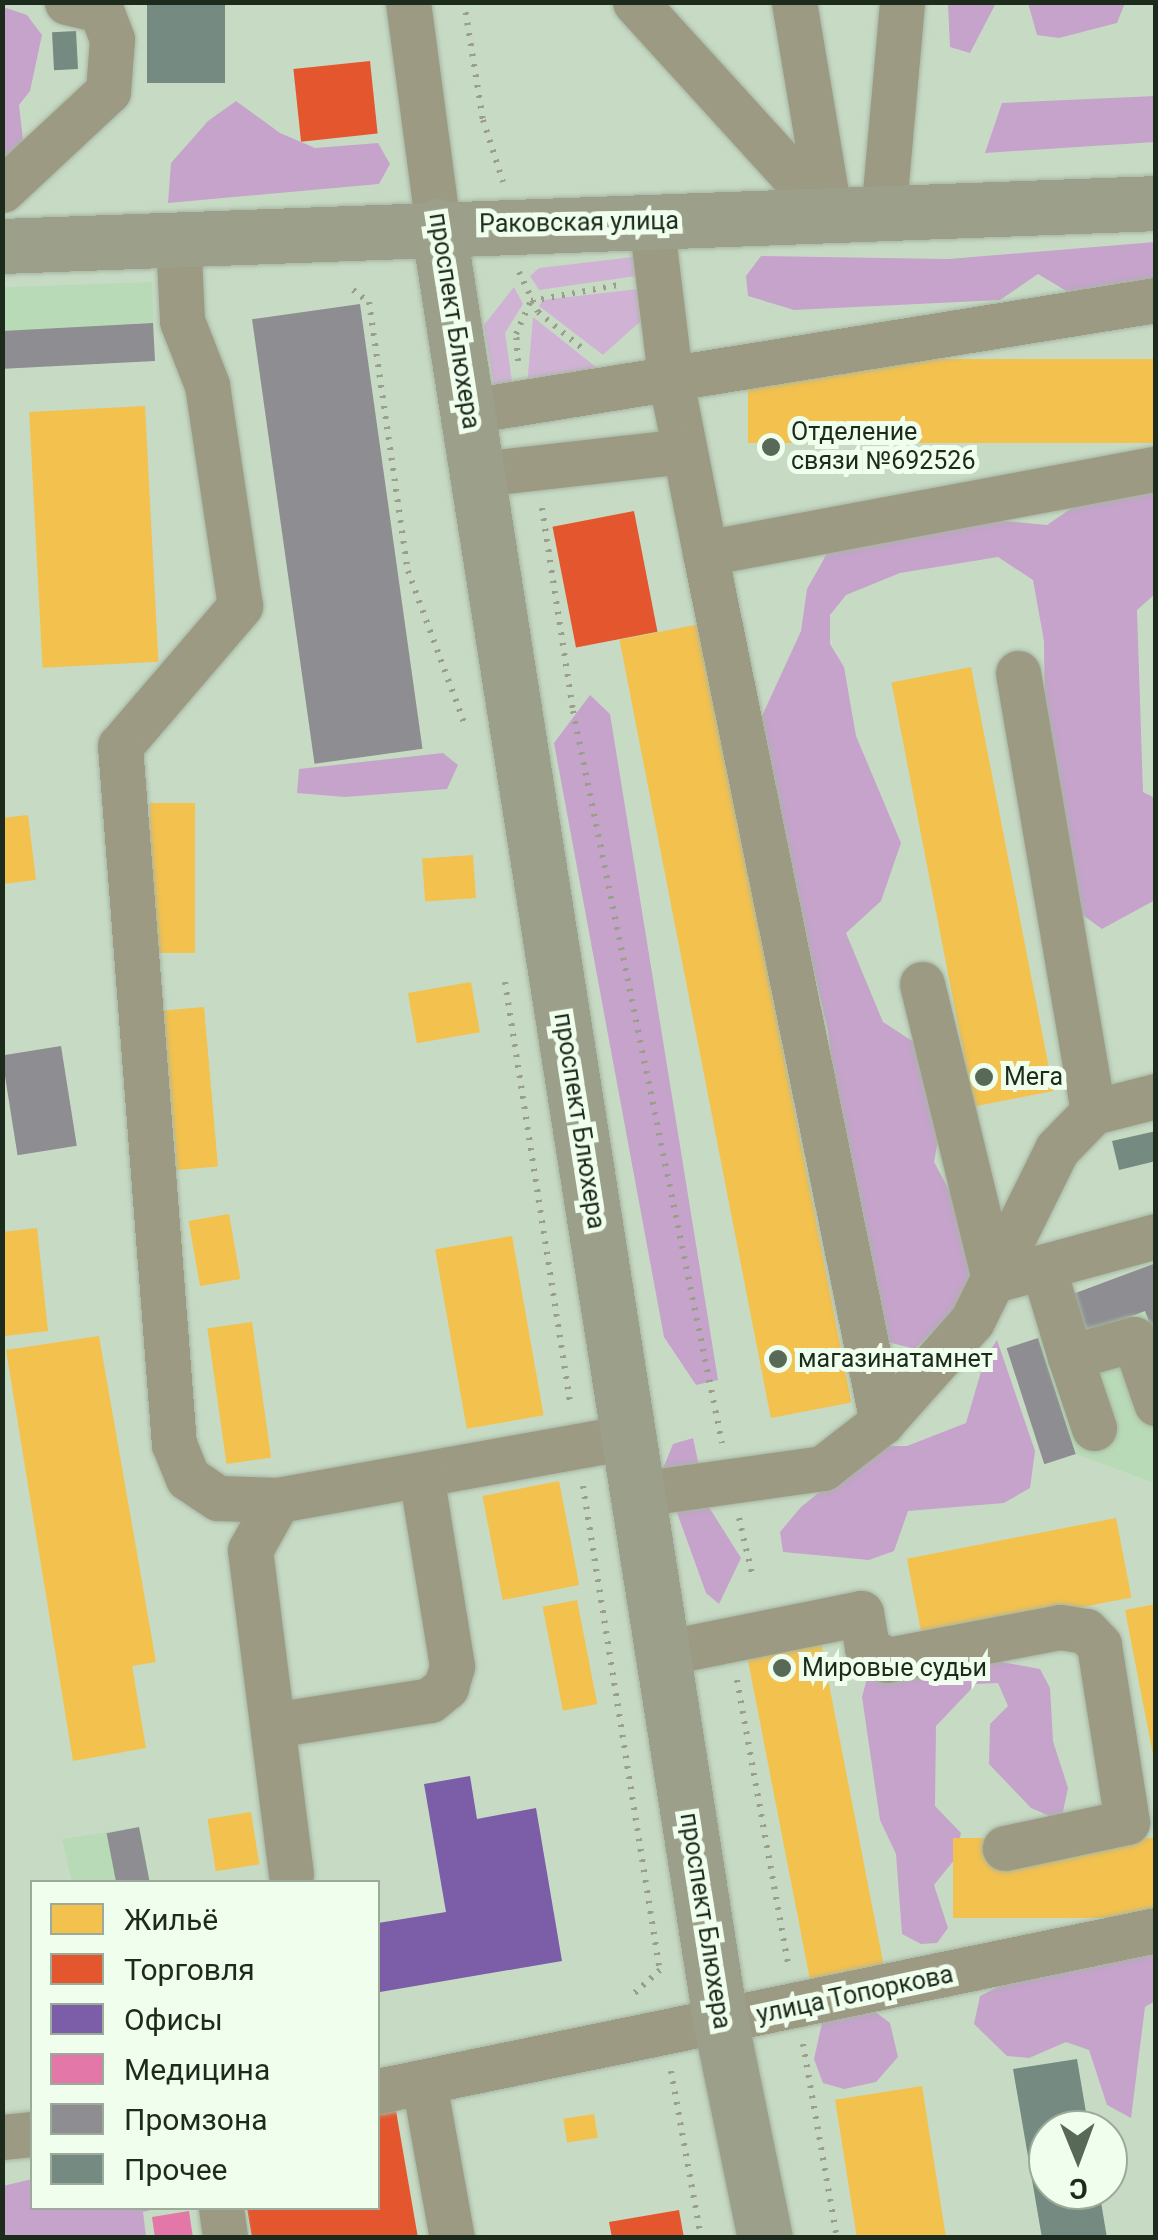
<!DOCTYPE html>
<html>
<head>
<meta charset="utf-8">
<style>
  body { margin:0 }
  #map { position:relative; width:1158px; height:2240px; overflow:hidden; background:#c7dbc4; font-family:Roboto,sans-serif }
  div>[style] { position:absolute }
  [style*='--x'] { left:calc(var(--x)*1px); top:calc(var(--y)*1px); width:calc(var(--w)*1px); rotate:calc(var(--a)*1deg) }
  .built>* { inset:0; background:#b9dab6; transform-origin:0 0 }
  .green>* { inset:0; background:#d0b3d4 }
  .forest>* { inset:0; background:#c5a3ca }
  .homes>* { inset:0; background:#f2c14e; transform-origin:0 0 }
  .shops>* { inset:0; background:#e4572e; transform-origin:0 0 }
  .offices>* { inset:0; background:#7b5ea7 }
  .health>* { inset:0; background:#e377a8 }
  .industry>* { inset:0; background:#8d8d92; transform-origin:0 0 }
  .building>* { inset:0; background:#758a80; transform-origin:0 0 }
  .path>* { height:6px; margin-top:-3px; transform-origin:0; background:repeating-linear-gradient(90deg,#9a9e8a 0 2.5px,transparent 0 10.5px) }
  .roads { filter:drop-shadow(0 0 2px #a7b6a4) drop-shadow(0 0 2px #a7b6a4) }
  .minor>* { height:45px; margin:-22.5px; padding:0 22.5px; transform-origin:22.5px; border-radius:22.5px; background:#9c9a82 }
  .major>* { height:55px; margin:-27.5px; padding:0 27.5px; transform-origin:27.5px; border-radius:27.5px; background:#9ca08a }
  .dots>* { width:28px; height:28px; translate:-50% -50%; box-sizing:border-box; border:5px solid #effeed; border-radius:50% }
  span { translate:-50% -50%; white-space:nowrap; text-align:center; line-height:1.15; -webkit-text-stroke:10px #effeed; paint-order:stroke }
  .street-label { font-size:25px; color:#1d2b1c }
  .poi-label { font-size:25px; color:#1d2b1c }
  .left { translate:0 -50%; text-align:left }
  .frame { position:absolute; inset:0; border:5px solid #1d2b1c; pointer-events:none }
  .legend { position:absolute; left:30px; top:1880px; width:350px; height:330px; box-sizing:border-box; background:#effeed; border:2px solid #9baa99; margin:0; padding:12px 18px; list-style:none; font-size:30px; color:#1d2b1c }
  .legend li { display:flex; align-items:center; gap:20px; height:50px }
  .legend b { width:50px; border:2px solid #9baa99 }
  .north { position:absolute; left:1028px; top:2110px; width:100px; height:100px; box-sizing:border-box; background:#effeed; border:2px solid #9baa99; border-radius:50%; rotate:179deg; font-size:28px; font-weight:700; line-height:40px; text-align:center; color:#1d2b1c }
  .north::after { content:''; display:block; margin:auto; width:35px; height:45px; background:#586957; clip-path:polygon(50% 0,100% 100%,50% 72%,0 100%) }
</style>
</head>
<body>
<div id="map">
  <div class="built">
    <i style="left:152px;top:282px;width:79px;height:150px;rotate:88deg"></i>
    <i style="clip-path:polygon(1155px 1263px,1155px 1483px,1075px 1454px,1044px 1463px,1007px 1348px,1038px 1338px,1073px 1294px)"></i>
    <i style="clip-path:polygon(139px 1827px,150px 1882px,72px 1882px,62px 1839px)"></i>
  </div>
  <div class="green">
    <i style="clip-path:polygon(633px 257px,636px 276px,539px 290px,530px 276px,539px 268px)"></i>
    <i style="clip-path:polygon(514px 287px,523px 304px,505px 333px,513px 388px,495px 391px,484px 325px)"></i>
    <i style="clip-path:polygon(638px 289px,643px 319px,603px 355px,539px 306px,543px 300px)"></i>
    <i style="clip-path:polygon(533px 317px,606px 375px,527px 386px)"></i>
  </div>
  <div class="forest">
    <i style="clip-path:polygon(948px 3px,996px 3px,970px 53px,950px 47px)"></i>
    <i style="clip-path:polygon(1028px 3px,1125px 3px,1117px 23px,1059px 38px,1037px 35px)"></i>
    <i style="clip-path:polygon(3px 7px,27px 15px,42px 35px,30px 91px,19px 105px,24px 148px,3px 167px)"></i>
    <i style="clip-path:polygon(1155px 96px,1155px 142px,985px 153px,1002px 103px)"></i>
    <i style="clip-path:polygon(236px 101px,280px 133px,315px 148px,378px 143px,390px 164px,379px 184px,168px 203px,171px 163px,208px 121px)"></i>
    <i style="clip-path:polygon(1155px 242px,1155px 290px,1068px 292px,1038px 274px,1000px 300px,794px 310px,748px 296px,746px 276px,761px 256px,948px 259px)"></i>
    <i style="clip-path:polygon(1155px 481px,1155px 594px,1137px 610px,1143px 792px,1155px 798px,1155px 900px,1102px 929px,1080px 913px,1045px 746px,1044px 641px,1033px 580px,998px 557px,900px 573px,846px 595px,830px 615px,830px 644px,844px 667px,856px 736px,901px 843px,881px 901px,846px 933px,883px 1022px,923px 1048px,941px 1124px,934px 1162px,979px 1245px,968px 1297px,915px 1349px,876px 1339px,841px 1153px,828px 1031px,757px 727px,801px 631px,807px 589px,830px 548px,964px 517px,1047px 525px,1101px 488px)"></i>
    <i style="clip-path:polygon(590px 695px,610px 714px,718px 1380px,696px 1385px,664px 1337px,554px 743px)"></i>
    <i style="clip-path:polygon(443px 753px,458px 765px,447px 789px,345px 797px,297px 793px,299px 769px)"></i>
    <i style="clip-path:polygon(997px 1340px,1035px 1451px,1030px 1488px,1004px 1503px,908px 1511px,894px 1551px,869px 1560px,783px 1552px,780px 1532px,801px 1507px,876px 1446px,907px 1446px,966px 1423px,985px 1358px)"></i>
    <i style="clip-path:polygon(693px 1438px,707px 1504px,741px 1558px,719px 1604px,706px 1593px,662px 1471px,673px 1444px)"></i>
    <i style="clip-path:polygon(991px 1660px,1040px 1669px,1050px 1688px,1053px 1741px,1068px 1788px,1061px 1821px,1031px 1808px,989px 1764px,990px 1724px,1008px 1706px,998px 1683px,976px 1684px,936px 1726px,935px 1806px,961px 1833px,955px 1859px,934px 1885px,948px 1928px,937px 1943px,921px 1944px,902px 1934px,896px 1854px,880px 1820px,862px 1697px,867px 1678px)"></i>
    <i style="clip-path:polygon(1155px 1952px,1155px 2001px,1145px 2007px,1131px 2118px,1107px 2105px,1089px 2050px,1066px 2042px,1029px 2058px,1007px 2056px,974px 2024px,980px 1996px,1010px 1981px)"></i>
    <i style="clip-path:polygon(865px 2004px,890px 2023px,898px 2057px,876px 2082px,844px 2089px,823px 2083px,814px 2059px,824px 2014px)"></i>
    <i style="clip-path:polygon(32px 2179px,32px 2208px,159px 2208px,143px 2212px,146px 2237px,3px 2237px,3px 2186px)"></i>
  </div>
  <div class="homes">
    <i style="left:1156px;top:359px;width:84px;height:408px;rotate:90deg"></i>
    <i style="left:145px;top:406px;width:256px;height:116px;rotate:87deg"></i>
    <i style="left:700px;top:624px;width:793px;height:82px;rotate:79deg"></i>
    <i style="left:971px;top:667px;width:432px;height:81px;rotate:79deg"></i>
    <i style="left:150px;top:803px;width:45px;height:150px"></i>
    <i style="clip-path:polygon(28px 815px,36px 880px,2px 884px,2px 818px)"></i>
    <i style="left:473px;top:855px;width:43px;height:51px;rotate:86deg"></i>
    <i style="left:471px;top:982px;width:51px;height:64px;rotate:80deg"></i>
    <i style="left:204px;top:1007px;width:160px;height:41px;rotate:85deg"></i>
    <i style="left:229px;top:1214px;width:66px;height:41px;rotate:80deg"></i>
    <i style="clip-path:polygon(37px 1228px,48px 1331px,5px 1336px,2px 1232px)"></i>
    <i style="left:512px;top:1236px;width:182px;height:78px;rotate:80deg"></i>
    <i style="left:252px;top:1322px;width:137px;height:45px;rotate:82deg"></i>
    <i style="clip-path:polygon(99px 1336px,156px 1662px,132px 1666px,146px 1748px,73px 1761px,6px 1350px)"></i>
    <i style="left:559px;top:1481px;width:106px;height:78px;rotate:79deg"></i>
    <i style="left:1116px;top:1518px;width:81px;height:213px;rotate:79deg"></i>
    <i style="left:577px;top:1600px;width:106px;height:35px;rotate:79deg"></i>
    <i style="clip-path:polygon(1156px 1604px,1156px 1760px,1154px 1760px,1125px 1610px)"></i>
    <i style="left:821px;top:1643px;width:334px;height:75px;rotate:79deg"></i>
    <i style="left:251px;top:1812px;width:53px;height:44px;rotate:81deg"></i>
    <i style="left:1156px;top:1838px;width:80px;height:203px;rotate:90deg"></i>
    <i style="left:922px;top:2086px;width:154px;height:88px;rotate:81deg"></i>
    <i style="left:594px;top:2114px;width:24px;height:31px;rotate:81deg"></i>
  </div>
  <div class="shops">
    <i style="left:370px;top:61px;width:73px;height:77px;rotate:84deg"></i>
    <i style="left:634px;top:511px;width:123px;height:83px;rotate:79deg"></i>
    <i style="clip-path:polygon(395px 2105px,418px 2238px,252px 2238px,247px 2208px,378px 2208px,378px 2108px)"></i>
    <i style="clip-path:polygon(679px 2210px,684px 2238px,612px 2238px,609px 2222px)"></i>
  </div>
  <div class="offices">
    <i style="clip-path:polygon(470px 1776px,477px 1819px,536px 1808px,562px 1961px,380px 1992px,378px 1923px,446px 1912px,424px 1784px)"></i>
  </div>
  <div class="health">
    <i style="clip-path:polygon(189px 2211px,193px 2238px,155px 2238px,152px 2217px)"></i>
  </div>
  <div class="industry">
    <i style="left:360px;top:304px;width:449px;height:109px;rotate:82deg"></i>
    <i style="left:153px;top:323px;width:38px;height:151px;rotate:87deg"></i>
    <i style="left:61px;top:1046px;width:101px;height:60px;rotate:81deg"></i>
    <i style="clip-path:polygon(1156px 1263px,1156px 1339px,1145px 1311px,1087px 1333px,1073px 1294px)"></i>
    <i style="left:1038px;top:1338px;width:122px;height:33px;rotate:72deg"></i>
    <i style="left:139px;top:1827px;width:56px;height:33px;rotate:79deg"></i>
  </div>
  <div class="building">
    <i style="left:147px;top:2px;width:78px;height:81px"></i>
    <i style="left:76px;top:31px;width:38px;height:24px;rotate:87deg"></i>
    <i style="clip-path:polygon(1156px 1131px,1156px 1161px,1119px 1170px,1112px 1141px)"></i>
    <i style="clip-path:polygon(1077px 2059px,1089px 2130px,1048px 2130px,1048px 2190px,1099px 2190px,1107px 2238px,1042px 2238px,1013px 2069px)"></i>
  </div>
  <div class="path">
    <i style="--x:464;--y:2;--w:120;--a:80.9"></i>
    <i style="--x:483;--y:120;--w:65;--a:72.1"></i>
    <i style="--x:519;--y:272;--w:44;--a:64.6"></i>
    <i style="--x:538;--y:312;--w:58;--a:39.4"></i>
    <i style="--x:353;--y:290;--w:20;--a:37"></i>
    <i style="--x:369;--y:302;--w:272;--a:81.8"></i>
    <i style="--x:408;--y:571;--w:167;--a:69.7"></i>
    <i style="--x:518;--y:361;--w:27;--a:-94"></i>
    <i style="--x:516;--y:334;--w:36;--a:-66"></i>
    <i style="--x:531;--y:301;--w:88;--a:-10.4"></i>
    <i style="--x:542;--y:508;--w:205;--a:81.3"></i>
    <i style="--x:573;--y:711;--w:747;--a:78.49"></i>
    <i style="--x:505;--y:982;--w:427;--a:81.2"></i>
    <i style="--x:583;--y:1486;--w:490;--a:81"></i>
    <i style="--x:660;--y:1970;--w:38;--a:138"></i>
    <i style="--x:739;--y:1518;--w:62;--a:76.9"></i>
    <i style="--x:737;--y:1680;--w:288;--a:79.8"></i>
    <i style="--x:803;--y:2044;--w:197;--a:80.1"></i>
    <i style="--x:671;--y:2071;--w:170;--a:79.8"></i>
  </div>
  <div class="roads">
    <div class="minor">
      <i style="--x:408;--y:2;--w:226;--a:82.4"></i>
      <i style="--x:635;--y:2;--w:290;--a:47.7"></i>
      <i style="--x:794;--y:2;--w:217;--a:80.5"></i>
      <i style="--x:2;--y:190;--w:145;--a:-43"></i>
      <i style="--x:108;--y:91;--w:52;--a:-85.6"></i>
      <i style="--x:112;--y:39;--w:31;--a:-111"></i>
      <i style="--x:101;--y:10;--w:35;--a:-167"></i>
      <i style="--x:883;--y:216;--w:215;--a:-84.9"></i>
      <i style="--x:651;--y:221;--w:156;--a:83"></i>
      <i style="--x:670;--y:376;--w:180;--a:78.8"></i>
      <i style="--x:705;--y:553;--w:459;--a:-10.6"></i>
      <i style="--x:178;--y:238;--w:83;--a:87.2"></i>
      <i style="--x:182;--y:321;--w:69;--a:68.7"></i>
      <i style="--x:207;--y:385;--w:223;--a:81.5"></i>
      <i style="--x:240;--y:606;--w:184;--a:130.6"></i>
      <i style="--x:120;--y:746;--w:700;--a:85.58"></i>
      <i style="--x:174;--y:1444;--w:37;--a:68"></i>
      <i style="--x:188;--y:1478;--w:36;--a:34"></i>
      <i style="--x:218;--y:1498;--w:60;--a:1.9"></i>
      <i style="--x:278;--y:1500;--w:356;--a:-10.2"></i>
      <i style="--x:469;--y:411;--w:696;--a:-9.18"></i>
      <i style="--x:479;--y:474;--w:205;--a:-6.4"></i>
      <i style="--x:705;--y:553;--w:887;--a:78.49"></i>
      <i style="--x:1018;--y:673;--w:445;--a:80.3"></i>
      <i style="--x:922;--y:984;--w:305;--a:76.3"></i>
      <i style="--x:994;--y:1280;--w:168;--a:-15.2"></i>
      <i style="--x:1043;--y:1267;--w:94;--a:73.3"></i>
      <i style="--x:1070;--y:1357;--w:66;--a:-15.7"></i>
      <i style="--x:1134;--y:1339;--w:68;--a:71"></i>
      <i style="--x:1070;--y:1357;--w:75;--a:71.3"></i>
      <i style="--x:638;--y:1494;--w:187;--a:-8"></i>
      <i style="--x:823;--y:1468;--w:75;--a:-37.9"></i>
      <i style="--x:882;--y:1422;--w:135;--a:-48.3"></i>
      <i style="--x:972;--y:1321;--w:192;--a:-63.7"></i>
      <i style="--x:1057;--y:1149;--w:52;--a:-45.8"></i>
      <i style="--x:1093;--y:1112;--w:65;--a:-14.3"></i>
      <i style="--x:278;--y:1500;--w:57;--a:119.2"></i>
      <i style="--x:250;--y:1550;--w:327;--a:82.8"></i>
      <i style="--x:663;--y:1653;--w:202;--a:-11.4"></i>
      <i style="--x:861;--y:1613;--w:36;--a:80"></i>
      <i style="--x:867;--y:1648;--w:23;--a:31"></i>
      <i style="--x:887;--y:1660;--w:176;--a:-10.8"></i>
      <i style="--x:1060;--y:1627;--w:26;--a:9"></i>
      <i style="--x:1086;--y:1631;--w:19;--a:47"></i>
      <i style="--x:1099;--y:1645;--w:179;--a:81"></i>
      <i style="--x:1127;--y:1822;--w:125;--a:168"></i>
      <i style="--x:273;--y:1725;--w:159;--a:-9"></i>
      <i style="--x:430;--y:1700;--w:21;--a:-39"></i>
      <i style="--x:446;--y:1687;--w:22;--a:-74"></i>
      <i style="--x:452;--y:1666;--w:194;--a:-99.2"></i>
      <i style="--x:424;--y:2083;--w:158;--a:79.8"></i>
      <i style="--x:378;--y:2091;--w:794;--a:-11.69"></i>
      <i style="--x:2;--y:2137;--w:30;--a:-6"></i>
      <i style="--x:221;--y:2208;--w:30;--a:82"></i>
    </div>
    <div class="major">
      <i style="--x:438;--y:226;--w:1820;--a:81.06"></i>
      <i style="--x:721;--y:2024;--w:218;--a:78.4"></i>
      <i style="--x:2;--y:246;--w:1155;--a:-2.13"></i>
    </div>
  </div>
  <div class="dots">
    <i style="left:771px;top:447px;background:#586957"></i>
    <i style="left:984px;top:1077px;background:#586957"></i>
    <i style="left:778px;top:1359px;background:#586957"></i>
    <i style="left:782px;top:1668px;background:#586957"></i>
  </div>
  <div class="street-label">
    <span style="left:579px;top:223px;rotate:-1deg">Раковская улица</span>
    <span style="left:454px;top:321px;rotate:81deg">проспект Блюхера</span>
    <span style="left:579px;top:1121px;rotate:81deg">проспект Блюхера</span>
    <span style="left:705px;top:1921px;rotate:81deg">проспект Блюхера</span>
    <span style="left:855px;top:1995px;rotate:-12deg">улица Топоркова</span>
  </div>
  <div class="poi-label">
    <span class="left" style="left:791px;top:447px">Отделение<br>связи №692526</span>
    <span class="left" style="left:1004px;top:1077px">Мега</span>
    <span class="left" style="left:798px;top:1359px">магазинатамнет</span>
    <span class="left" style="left:802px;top:1668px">Мировые судьи</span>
  </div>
  <div class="frame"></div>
  <ul class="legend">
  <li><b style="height:28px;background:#f2c14e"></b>Жильё</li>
  <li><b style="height:28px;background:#e4572e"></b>Торговля</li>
  <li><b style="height:28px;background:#7b5ea7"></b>Офисы</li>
  <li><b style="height:28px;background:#e377a8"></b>Медицина</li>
  <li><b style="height:28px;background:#8d8d92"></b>Промзона</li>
  <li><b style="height:28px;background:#758a80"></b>Прочее</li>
  </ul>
  <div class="north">С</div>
</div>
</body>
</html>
